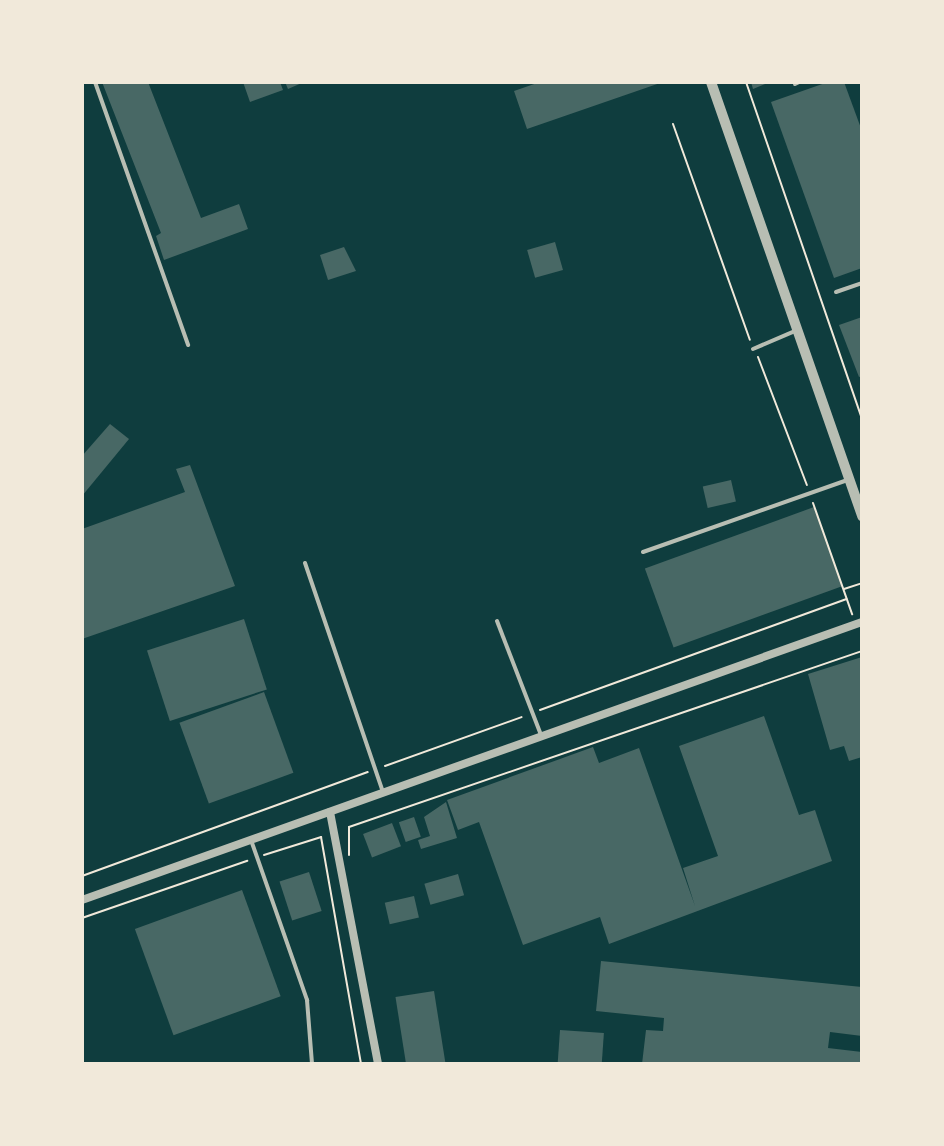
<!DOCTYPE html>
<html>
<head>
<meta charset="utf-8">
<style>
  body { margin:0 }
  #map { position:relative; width:944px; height:1146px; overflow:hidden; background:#0f3d3e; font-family:Rubik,sans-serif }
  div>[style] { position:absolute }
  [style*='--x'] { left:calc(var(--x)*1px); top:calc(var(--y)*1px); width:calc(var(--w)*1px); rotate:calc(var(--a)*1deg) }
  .building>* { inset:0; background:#486865; transform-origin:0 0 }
  .path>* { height:2px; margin:-1px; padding:0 1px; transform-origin:1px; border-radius:1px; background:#f1e9da }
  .service>* { height:4px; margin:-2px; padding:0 2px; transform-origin:2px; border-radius:2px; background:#b8beb3 }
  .minor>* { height:8px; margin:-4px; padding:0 4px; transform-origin:4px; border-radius:4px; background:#b8beb3 }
  .tertiary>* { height:10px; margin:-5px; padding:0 5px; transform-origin:5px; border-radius:5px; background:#b8beb3 }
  span { translate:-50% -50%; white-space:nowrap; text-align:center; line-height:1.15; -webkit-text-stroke:6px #f1e9da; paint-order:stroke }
  .frame { position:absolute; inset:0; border:84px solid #f1e9da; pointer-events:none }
</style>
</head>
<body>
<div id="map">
  <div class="building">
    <i style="clip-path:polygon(102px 82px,148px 82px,201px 218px,239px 204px,248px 229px,164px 260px,156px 236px,161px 233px)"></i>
    <i style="clip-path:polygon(243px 82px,280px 82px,283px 90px,250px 102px)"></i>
    <i style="clip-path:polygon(285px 82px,304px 82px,288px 89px)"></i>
    <i style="clip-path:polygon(540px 82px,576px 83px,663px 82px,527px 129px,514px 91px)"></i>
    <i style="clip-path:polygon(751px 82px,770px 82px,753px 89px)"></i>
    <i style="clip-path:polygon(828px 82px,844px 82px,862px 131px,862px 268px,834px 278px,771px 102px)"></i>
    <i style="left:555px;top:242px;width:29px;height:29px;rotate:74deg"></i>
    <i style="clip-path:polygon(344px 247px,356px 271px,328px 280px,320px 255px)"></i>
    <i style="clip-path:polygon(862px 317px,862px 376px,859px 377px,839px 325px)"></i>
    <i style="clip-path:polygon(110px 424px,129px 439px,82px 496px,82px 456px)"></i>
    <i style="clip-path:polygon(190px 465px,235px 586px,82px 639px,82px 529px,185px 492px,176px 469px)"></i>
    <i style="left:731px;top:480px;width:22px;height:29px;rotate:77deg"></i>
    <i style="left:814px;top:507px;width:84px;height:180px;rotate:70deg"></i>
    <i style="left:244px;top:619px;width:74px;height:102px;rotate:72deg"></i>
    <i style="clip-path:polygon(862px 657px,862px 757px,849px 761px,844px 746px,830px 750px,808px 674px)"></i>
    <i style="left:264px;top:692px;width:86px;height:90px;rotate:70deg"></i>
    <i style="clip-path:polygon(764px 716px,799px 815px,815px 810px,832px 861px,609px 944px,600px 917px,523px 945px,479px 822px,458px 830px,447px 800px,593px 747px,599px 763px,639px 748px,695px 906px,683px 868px,718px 856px,679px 746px)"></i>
    <i style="clip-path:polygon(446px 802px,457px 838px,421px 849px,418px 840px,430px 836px,424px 817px)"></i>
    <i style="left:414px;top:817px;width:21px;height:16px;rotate:71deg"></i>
    <i style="left:392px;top:823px;width:25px;height:31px;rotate:69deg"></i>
    <i style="left:309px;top:872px;width:41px;height:31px;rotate:72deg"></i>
    <i style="left:458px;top:874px;width:22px;height:35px;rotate:74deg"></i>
    <i style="left:242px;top:890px;width:113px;height:114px;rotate:70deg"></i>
    <i style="left:414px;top:896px;width:22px;height:30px;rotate:77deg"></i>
    <i style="clip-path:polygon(601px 961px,862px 987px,862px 1036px,830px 1032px,828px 1048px,862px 1052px,862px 1064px,642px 1064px,646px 1030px,663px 1031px,664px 1018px,596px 1011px)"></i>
    <i style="left:434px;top:991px;width:74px;height:39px;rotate:81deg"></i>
    <i style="left:560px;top:1030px;width:44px;height:34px;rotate:4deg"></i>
  </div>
  <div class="path">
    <i style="--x:746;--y:82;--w:355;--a:71"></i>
    <i style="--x:673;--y:124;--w:229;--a:70.4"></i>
    <i style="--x:758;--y:357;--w:137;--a:69.1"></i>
    <i style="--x:813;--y:503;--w:118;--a:70.6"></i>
    <i style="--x:844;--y:589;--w:19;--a:-18"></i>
    <i style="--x:540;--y:710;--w:326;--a:-19.9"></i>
    <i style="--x:385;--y:766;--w:145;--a:-19.7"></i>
    <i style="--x:264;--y:855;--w:60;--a:-17.5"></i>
    <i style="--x:321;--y:837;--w:230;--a:80"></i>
    <i style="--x:349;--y:855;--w:28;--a:-90"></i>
    <i style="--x:349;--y:827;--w:542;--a:-18.94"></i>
    <i style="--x:82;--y:876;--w:304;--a:-20"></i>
    <i style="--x:82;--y:918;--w:175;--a:-19.1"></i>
  </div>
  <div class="service">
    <i style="--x:95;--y:82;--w:279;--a:70.5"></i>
    <i style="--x:795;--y:84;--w:4;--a:-27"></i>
    <i style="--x:836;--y:292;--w:28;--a:-19"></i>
    <i style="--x:753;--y:349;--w:46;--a:-23.2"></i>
    <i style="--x:643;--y:552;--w:216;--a:-19.4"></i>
    <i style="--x:305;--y:563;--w:242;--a:71.2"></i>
    <i style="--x:497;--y:621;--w:122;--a:68.9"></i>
    <i style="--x:251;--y:840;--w:170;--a:70.7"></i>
    <i style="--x:307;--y:1000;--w:64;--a:85.5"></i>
  </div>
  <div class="minor">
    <i style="--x:330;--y:812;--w:257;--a:79.2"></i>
    <i style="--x:82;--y:900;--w:828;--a:-19.62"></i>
  </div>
  <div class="tertiary">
    <i style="--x:711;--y:82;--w:460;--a:70.8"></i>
  </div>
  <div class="frame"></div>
</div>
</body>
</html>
